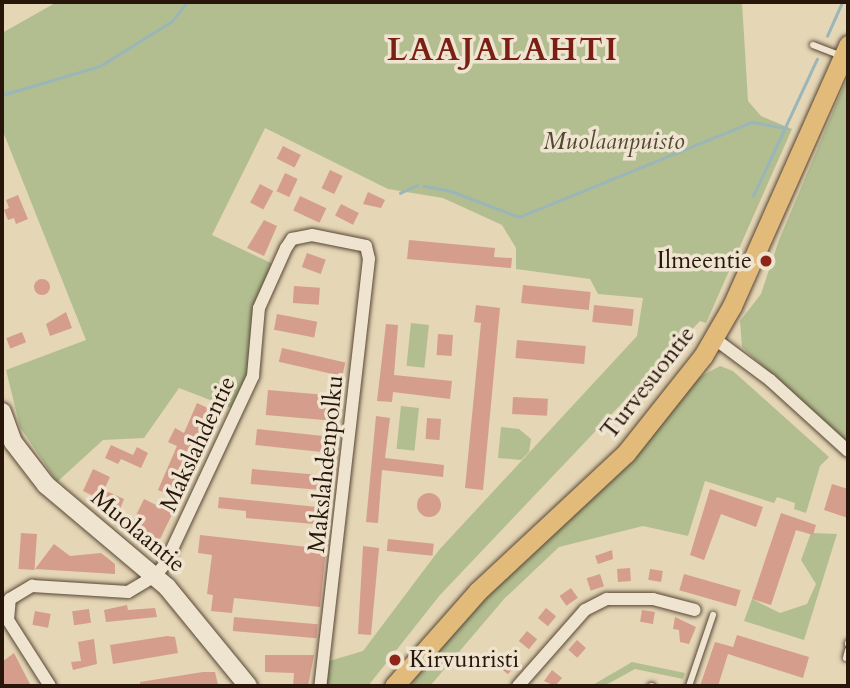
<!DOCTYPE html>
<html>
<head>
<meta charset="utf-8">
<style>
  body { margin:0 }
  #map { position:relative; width:850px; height:688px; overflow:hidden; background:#e5d6b6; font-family:Cardo,serif }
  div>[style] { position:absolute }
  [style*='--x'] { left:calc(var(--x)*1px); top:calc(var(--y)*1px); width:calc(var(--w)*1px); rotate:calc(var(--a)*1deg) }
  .green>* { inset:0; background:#b2be90; transform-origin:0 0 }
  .stream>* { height:2.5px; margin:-1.25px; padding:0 1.25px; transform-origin:1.25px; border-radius:1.25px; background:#9bb6b9 }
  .building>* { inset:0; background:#d59d8c; transform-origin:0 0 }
  .round { border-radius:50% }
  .roads { filter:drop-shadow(0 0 2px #574635) drop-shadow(0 0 2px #574635) }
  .lane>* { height:6px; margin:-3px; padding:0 3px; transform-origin:3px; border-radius:3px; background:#eee4d0 }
  .street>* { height:12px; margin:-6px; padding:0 6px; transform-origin:6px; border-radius:6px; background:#eee4d0 }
  .secondary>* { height:18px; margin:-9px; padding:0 9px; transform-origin:9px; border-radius:9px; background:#eee4d0 }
  .primary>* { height:19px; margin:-9.5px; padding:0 9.5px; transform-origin:9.5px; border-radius:9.5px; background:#e2bb7b }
  .dots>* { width:19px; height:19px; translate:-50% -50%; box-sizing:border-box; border:4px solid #eee4d0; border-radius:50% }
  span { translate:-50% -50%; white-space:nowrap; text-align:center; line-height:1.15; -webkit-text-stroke:7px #eee4d0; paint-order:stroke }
  .park-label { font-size:24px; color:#514832; font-style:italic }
  .poi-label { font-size:24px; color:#28160a }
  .right { translate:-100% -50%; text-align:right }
  .left { translate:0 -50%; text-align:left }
  .street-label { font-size:24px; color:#28160a }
  .district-label { font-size:32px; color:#7a1f14; font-weight:700; letter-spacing:2px }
  .frame { position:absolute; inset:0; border:4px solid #28160a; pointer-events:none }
</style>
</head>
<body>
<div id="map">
  <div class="green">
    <i style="clip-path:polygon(57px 2px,742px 2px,748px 101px,761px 116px,792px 129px,706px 323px,700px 321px,440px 595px,368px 686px,322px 686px,326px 662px,363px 651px,439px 550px,637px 336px,643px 298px,598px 294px,590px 279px,516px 269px,516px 248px,502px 225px,443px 198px,388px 189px,265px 128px,212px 235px,273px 264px,248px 373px,231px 408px,179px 388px,144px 438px,103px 440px,57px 482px,20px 427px,6px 370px,86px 340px,2px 129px,2px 33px)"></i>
    <i style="clip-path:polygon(848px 76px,848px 440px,845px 442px,742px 347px,740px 321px,761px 294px,779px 240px)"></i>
    <i style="left:411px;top:323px;width:18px;height:43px;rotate:6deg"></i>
    <i style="clip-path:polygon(720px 366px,733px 371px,829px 457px,820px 466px,806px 513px,794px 509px,795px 503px,777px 497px,774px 503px,705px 481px,688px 536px,643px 526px,559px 547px,504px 599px,430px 686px,411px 686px,420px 667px,480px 599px,631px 460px,698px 378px)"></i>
    <i style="left:401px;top:406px;width:18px;height:43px;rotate:6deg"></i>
    <i style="clip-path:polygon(501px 427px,519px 429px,531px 439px,529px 452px,521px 460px,498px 458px)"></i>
    <i style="clip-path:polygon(811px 533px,837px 534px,804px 640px,744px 621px,752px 599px,780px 613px,807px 604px,816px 584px,801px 560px)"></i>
    <i style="clip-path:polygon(632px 662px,685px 673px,683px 679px,635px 669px,604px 686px,591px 686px)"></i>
  </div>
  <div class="stream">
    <i style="--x:827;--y:36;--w:37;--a:-66"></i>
    <i style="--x:2;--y:95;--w:102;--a:-16.5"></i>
    <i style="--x:100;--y:66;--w:85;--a:-32"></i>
    <i style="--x:172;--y:21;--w:24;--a:-52"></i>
    <i style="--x:424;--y:186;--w:27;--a:10"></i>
    <i style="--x:451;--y:191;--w:73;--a:20.9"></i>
    <i style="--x:519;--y:217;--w:252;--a:-22.2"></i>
    <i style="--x:752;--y:122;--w:35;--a:10"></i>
    <i style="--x:400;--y:193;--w:19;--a:-25"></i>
    <i style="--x:753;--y:196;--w:151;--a:-65"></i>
  </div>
  <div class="building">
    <i style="left:283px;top:146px;width:20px;height:14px;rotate:27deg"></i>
    <i style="left:330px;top:170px;width:14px;height:20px;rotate:25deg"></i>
    <i style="left:285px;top:173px;width:14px;height:20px;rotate:25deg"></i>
    <i style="left:260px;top:184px;width:15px;height:21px;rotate:28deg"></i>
    <i style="clip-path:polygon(368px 192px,385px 200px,381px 208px,363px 204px)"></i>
    <i style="clip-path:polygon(18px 195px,28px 219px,16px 224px,14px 218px,8px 220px,4px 210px,9px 208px,6px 200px)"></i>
    <i style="left:300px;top:196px;width:29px;height:16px;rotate:25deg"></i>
    <i style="left:341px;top:204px;width:20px;height:13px;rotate:27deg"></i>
    <i style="clip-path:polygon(264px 220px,277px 226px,264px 256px,247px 248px)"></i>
    <i style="clip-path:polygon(409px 240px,495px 248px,494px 257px,512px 258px,511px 268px,407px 259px)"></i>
    <i style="left:307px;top:253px;width:20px;height:15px;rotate:20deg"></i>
    <i class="round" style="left:34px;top:279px;width:16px;height:16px"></i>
    <i style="left:523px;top:285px;width:68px;height:18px;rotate:6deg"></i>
    <i style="left:294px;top:286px;width:26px;height:17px;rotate:4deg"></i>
    <i style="clip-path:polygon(476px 305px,500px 308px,483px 490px,465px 488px,481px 323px,474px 322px)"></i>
    <i style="left:594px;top:305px;width:40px;height:17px;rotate:6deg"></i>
    <i style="clip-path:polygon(66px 312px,72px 328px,50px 336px,46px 324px)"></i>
    <i style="left:277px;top:314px;width:41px;height:16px;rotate:11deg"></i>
    <i style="clip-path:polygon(386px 324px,398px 325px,394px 375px,452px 381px,450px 399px,393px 392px,392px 402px,377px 401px)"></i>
    <i style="left:22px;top:332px;width:11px;height:17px;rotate:68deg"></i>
    <i style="left:438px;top:334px;width:15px;height:21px;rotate:4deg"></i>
    <i style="left:517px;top:340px;width:69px;height:18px;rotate:5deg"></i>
    <i style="left:282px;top:348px;width:65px;height:14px;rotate:13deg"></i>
    <i style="left:268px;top:390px;width:70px;height:25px;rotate:5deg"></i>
    <i style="left:513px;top:397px;width:35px;height:17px;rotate:3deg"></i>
    <i style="clip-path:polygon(197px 403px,214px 411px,178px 498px,158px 490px,177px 446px,168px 442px,175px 428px,184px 433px)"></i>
    <i style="clip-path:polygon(376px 416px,390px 418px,385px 458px,444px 465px,443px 477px,382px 470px,378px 523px,366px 522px)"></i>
    <i style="left:427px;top:418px;width:14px;height:21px;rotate:4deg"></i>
    <i style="left:257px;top:429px;width:81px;height:16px;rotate:6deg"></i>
    <i style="clip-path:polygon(111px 445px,133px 455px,137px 447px,148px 453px,141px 468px,121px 459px,118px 464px,105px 458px)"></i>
    <i style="clip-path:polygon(93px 469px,110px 477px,104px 490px,124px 499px,118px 514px,107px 509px,110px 504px,83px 491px)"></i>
    <i style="left:252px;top:469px;width:79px;height:15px;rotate:5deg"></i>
    <i style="clip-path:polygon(832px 484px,848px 489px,848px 518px,824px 510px)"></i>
    <i style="clip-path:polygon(710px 489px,763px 507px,756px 527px,721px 514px,704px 560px,690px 555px)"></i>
    <i class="round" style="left:417px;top:493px;width:24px;height:24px"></i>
    <i style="clip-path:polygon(219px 497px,327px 508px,326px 525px,246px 518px,246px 511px,218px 508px)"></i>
    <i style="left:144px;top:499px;width:32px;height:37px;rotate:26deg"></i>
    <i style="clip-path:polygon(781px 513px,816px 525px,813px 535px,796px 530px,771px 605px,752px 599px)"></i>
    <i style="left:21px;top:533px;width:16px;height:36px;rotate:4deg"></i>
    <i style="clip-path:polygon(200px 535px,326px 549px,320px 607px,234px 598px,232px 613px,211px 611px,213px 595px,207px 594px,212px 555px,198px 553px)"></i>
    <i style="left:388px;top:539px;width:46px;height:12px;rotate:6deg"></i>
    <i style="clip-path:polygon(54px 544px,70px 556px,101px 553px,115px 564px,115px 574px,35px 569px)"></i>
    <i style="clip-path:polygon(363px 546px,379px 548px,371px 635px,358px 634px)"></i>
    <i style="clip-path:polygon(612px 550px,613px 559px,598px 564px,595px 556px)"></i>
    <i style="left:630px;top:568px;width:13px;height:13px;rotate:86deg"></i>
    <i style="left:650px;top:569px;width:13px;height:11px;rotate:9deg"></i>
    <i style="left:600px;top:574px;width:13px;height:14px;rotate:72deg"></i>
    <i style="left:684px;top:574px;width:59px;height:17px;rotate:16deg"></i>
    <i style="left:571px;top:588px;width:12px;height:14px;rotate:55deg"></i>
    <i style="clip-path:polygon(127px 605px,128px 610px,155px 608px,157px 617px,106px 622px,104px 610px)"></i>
    <i style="left:546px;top:608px;width:13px;height:13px;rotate:39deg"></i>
    <i style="left:89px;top:609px;width:14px;height:17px;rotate:82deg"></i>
    <i style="left:642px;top:610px;width:13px;height:12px;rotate:9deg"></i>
    <i style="left:35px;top:611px;width:16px;height:14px;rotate:11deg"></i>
    <i style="left:234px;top:617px;width:84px;height:14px;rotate:5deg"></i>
    <i style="clip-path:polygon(675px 617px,696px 627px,689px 644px,680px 642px,679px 630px,673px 629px)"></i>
    <i style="left:527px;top:631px;width:13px;height:13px;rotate:39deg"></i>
    <i style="clip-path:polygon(737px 635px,809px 657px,803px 678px,728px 654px,718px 686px,700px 686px,715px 642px,733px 647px)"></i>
    <i style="clip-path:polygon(167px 636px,175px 637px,178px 653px,113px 664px,110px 645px)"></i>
    <i style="clip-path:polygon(94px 639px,97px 664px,73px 670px,71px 662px,81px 661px,78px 642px)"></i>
    <i style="left:577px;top:640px;width:12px;height:13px;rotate:42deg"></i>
    <i style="clip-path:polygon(14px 653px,31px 686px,2px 686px,2px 662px)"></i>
    <i style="clip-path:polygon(265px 655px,314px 655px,308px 686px,293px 686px,294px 673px,265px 672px)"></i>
    <i style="left:506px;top:656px;width:13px;height:13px;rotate:39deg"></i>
    <i style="clip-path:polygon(552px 670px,562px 678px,555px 686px,544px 681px)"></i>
    <i style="clip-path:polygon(203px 672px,215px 672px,218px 685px,140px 686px,140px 682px)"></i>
  </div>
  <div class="roads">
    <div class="lane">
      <i style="--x:813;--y:45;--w:30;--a:21"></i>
      <i style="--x:848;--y:643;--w:1;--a:90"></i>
      <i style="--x:846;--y:658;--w:8;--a:-76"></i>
      <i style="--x:651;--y:686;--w:1;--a:0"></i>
      <i style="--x:689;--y:686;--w:75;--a:-71.3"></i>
    </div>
    <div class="street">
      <i style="--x:715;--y:339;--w:69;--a:36.7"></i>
      <i style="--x:770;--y:380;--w:105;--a:42.3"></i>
      <i style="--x:50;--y:686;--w:78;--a:-122.5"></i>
      <i style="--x:8;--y:620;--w:21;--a:-85"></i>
      <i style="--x:10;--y:599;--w:26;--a:-31"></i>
      <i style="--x:32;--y:586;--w:96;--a:3.6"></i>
      <i style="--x:128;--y:592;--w:31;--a:-31"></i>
      <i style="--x:155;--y:576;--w:16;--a:-50"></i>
      <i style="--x:165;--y:564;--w:208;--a:-64.9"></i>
      <i style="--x:253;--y:376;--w:68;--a:-85"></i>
      <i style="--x:259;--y:308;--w:66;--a:-65.8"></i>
      <i style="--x:286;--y:248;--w:11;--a:-56"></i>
      <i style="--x:292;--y:239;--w:20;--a:-11"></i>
      <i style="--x:312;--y:235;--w:55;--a:11.5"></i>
      <i style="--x:366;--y:246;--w:13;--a:77"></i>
      <i style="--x:369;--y:259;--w:430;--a:96.5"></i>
      <i style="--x:518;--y:686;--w:101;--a:-48.6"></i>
      <i style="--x:585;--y:610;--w:25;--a:-27"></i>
      <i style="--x:607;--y:599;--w:46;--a:0"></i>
      <i style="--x:653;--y:599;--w:43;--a:14.7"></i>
    </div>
    <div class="secondary">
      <i style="--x:2;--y:412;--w:32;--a:70"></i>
      <i style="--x:13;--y:442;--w:54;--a:52.5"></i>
      <i style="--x:46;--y:485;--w:158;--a:40.1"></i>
      <i style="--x:167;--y:587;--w:128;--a:50.7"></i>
    </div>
    <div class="primary">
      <i style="--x:394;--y:686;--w:127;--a:-48.5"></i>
      <i style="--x:478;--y:591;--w:202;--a:-43"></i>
      <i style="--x:626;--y:453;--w:124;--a:-51.6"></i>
      <i style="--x:703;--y:356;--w:58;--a:-59.9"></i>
      <i style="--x:732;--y:306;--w:286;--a:-66"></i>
    </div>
  </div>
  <div class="dots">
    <i style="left:766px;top:261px;background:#8f2418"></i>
    <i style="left:395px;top:660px;background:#8f2418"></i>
  </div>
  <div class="park-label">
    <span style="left:614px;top:142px">Muolaanpuisto</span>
  </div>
  <div class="poi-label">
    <span class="right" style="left:752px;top:261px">Ilmeentie</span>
    <span class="left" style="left:409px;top:660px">Kirvunristi</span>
  </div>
  <div class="street-label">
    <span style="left:648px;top:383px;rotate:-52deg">Turvesuontie</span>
    <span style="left:198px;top:444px;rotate:-65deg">Makslahdentie</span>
    <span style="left:326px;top:464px;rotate:-84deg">Makslahdenpolku</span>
    <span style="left:138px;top:531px;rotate:40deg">Muolaantie</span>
  </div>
  <div class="district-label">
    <span style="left:503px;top:50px">LAAJALAHTI</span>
  </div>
  <div class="frame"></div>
</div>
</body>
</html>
